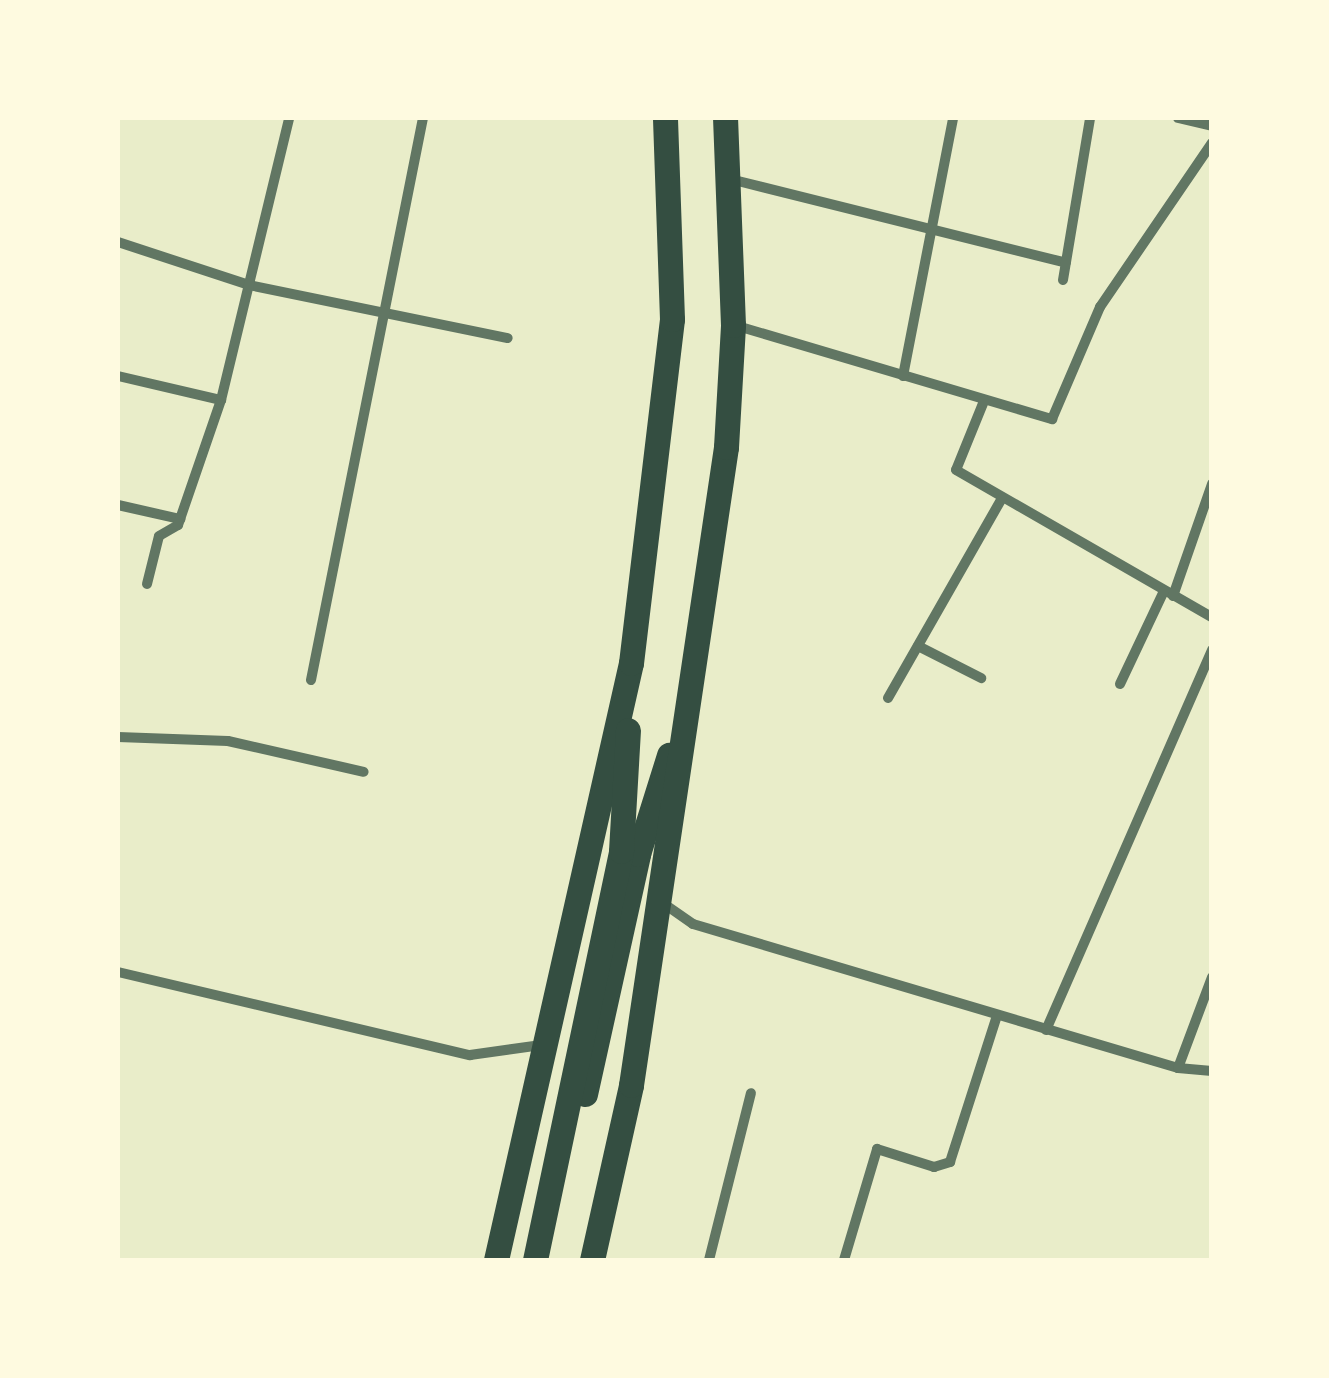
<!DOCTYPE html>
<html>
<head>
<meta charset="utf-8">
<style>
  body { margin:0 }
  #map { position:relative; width:1329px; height:1378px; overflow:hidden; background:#e9edc9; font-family:Lato,sans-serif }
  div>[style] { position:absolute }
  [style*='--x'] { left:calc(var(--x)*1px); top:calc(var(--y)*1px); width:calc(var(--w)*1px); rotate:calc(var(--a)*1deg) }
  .minor>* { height:10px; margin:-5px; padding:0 5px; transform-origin:5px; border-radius:5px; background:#617663 }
  .trunk>* { height:25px; margin:-12.5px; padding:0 12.5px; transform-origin:12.5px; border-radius:12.5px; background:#344e41 }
  span { translate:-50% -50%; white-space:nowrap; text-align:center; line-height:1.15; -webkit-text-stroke:9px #fefae0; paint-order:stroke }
  .frame { position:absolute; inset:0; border:120px solid #fefae0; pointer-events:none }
</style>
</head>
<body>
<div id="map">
  <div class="minor">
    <i style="--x:1178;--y:118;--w:35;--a:13"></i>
    <i style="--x:730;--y:179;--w:346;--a:14"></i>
    <i style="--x:118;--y:242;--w:138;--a:18.2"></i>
    <i style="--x:249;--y:285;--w:264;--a:11.6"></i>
    <i style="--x:1063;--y:280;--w:164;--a:-80.5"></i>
    <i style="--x:734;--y:325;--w:332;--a:16.5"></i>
    <i style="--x:1052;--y:419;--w:122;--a:-66.8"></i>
    <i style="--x:1100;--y:307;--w:199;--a:-55.7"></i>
    <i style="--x:118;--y:376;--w:106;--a:13.1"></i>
    <i style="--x:903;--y:376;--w:263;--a:-79"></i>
    <i style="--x:984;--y:401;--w:74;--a:112.1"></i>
    <i style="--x:956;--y:470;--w:295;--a:29.9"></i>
    <i style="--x:118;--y:505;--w:64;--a:12.7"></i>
    <i style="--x:147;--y:584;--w:49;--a:-76"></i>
    <i style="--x:159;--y:536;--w:22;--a:-30"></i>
    <i style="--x:178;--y:525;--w:132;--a:-71"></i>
    <i style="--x:221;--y:400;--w:290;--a:-76.4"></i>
    <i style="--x:1173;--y:596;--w:119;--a:-70.8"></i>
    <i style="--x:918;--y:646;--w:71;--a:26.9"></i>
    <i style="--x:311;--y:680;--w:573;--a:-78.73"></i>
    <i style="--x:1120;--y:684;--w:103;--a:-64.7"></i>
    <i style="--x:888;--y:698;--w:230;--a:-60.3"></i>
    <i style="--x:118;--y:737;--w:110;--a:2.1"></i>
    <i style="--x:228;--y:741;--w:139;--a:12.8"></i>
    <i style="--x:660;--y:901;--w:40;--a:34.9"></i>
    <i style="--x:693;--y:924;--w:506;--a:16.54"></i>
    <i style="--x:1178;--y:1068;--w:34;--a:5"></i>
    <i style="--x:118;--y:972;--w:362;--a:13.3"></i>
    <i style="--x:470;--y:1055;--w:72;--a:-8"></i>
    <i style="--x:1046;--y:1030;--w:415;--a:-66.4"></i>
    <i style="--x:1178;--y:1068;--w:97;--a:-69.5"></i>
    <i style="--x:709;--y:1260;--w:172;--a:-75.9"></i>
    <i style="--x:844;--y:1260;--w:116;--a:-73.4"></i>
    <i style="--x:877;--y:1149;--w:60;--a:17.5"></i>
    <i style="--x:934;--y:1167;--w:17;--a:-17"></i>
    <i style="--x:950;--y:1162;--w:153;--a:-72.2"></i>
  </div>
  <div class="trunk">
    <i style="--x:585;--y:1094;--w:246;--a:-77.5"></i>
    <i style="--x:638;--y:854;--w:104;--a:-72.6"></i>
    <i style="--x:496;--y:1260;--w:612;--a:-77.26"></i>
    <i style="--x:631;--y:663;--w:346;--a:-83.2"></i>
    <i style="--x:672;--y:319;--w:201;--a:-92"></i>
    <i style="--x:535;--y:1260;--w:418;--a:-78.1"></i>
    <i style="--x:621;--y:851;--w:121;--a:-86.7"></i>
    <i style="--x:592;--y:1260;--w:179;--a:-77.4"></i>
    <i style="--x:631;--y:1085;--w:645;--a:-81.53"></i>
    <i style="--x:726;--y:447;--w:122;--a:-86.7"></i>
    <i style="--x:733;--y:325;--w:207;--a:-92.2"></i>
  </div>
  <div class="frame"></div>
</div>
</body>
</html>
